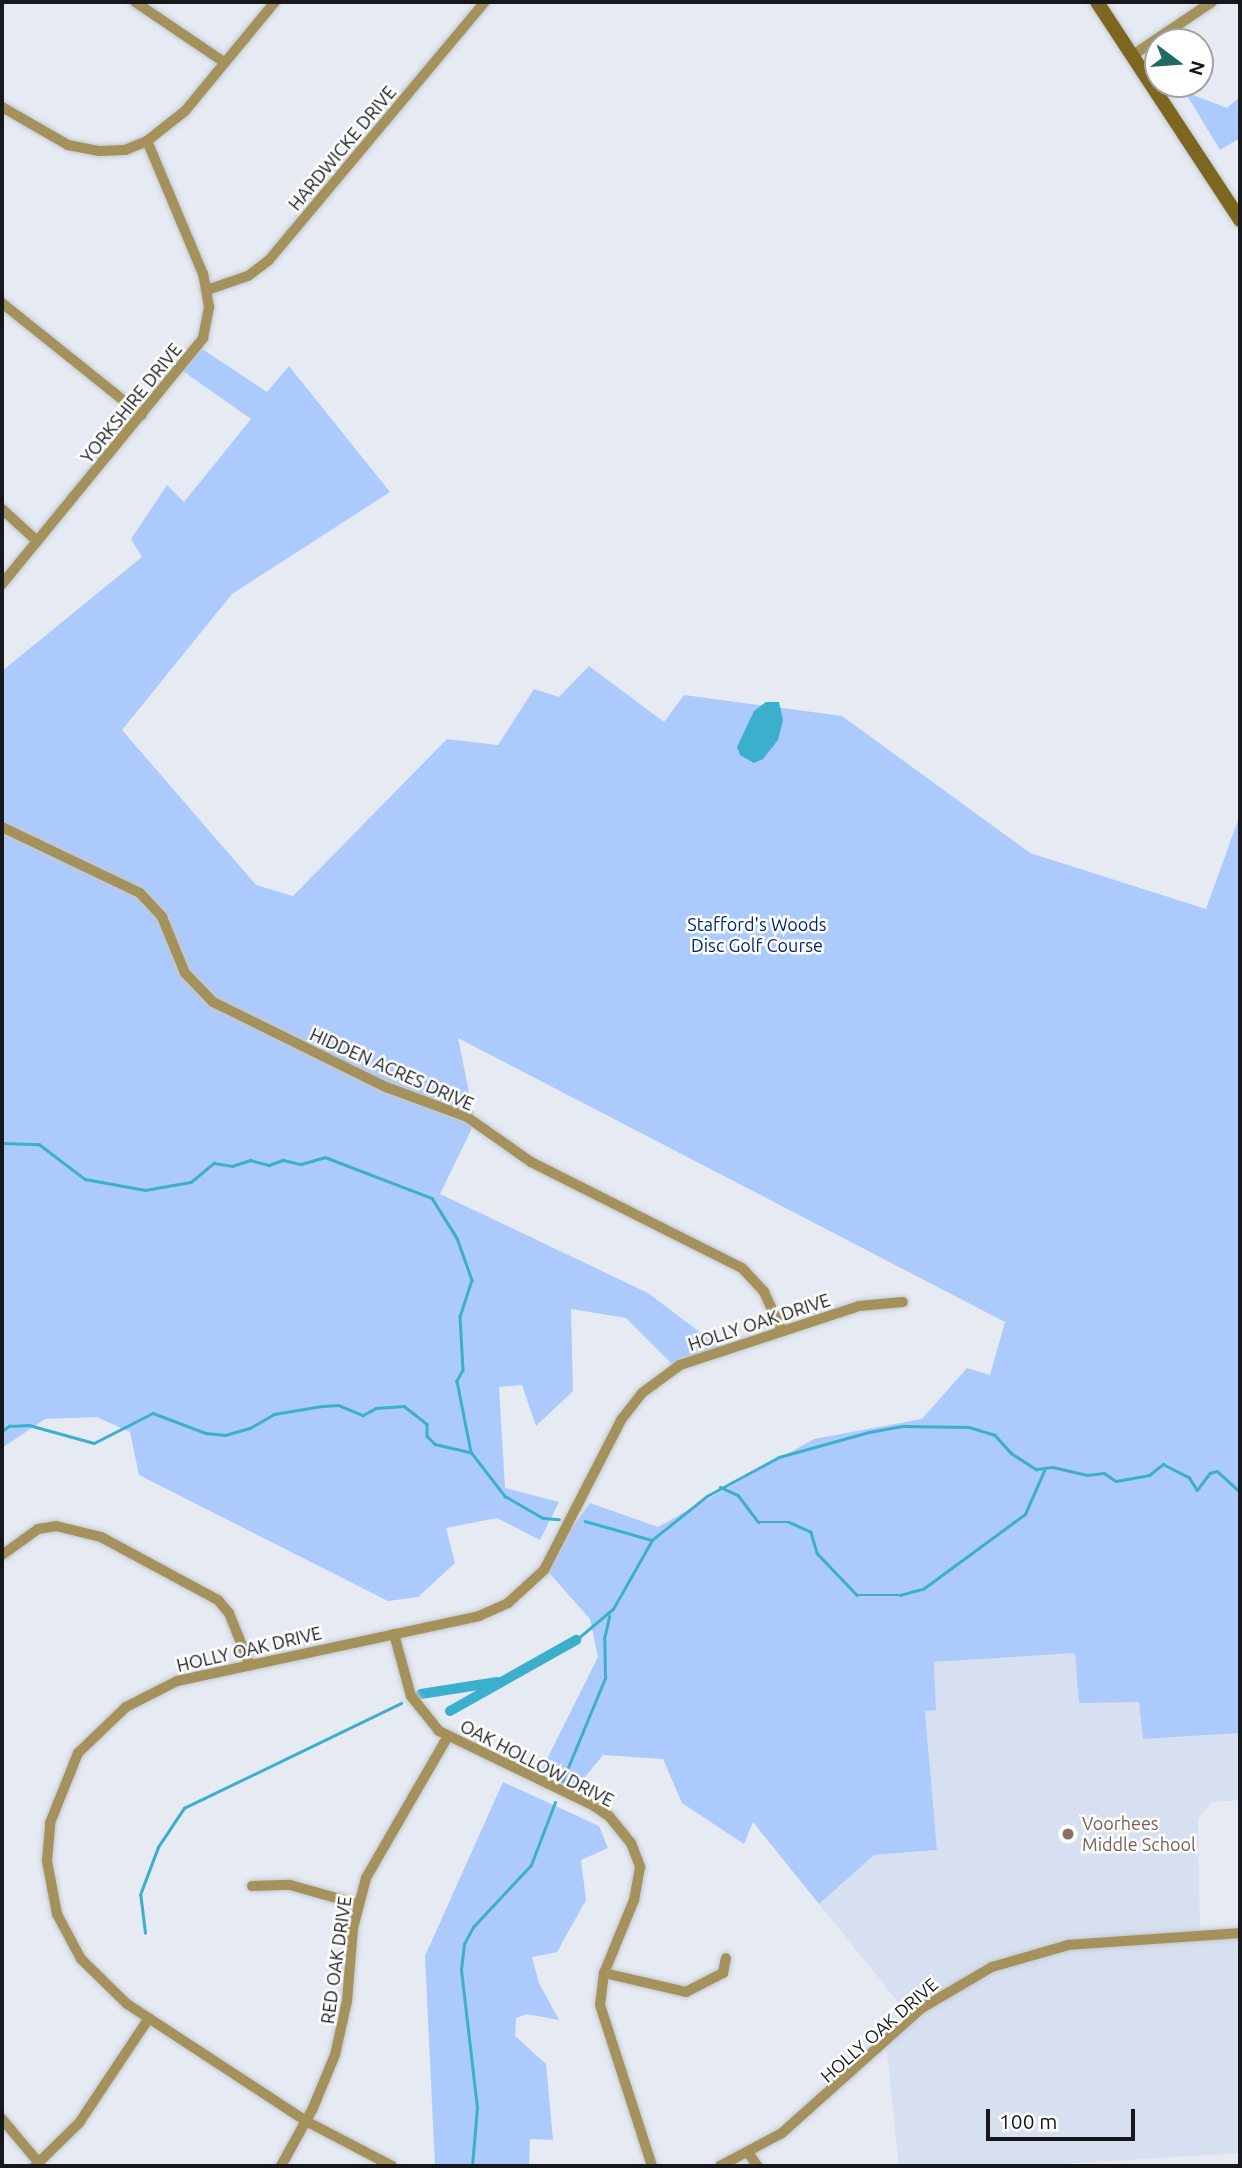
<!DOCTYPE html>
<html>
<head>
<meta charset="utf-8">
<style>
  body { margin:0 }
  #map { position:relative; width:1242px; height:2168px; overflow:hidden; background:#e5eaf3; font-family:Ubuntu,sans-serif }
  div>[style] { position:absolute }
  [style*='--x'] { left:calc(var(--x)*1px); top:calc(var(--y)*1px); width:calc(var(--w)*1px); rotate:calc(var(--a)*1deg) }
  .built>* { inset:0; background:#d7e0f0 }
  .green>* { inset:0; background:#accafc }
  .water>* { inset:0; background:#3bafcc }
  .stream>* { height:2.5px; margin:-1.25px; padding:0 1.25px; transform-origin:1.25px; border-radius:1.25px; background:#3bafcc }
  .canal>* { height:10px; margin:-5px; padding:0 5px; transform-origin:5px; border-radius:5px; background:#3bafcc }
  .roads { filter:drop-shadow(0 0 2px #c4c8d0) drop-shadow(0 0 2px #c4c8d0) }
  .street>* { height:10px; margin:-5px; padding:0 5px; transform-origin:5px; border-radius:5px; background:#a4915b }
  .secondary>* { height:14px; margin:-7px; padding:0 7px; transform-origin:7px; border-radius:7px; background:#7d6720 }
  .dots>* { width:19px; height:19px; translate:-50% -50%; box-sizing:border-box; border:4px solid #fff; border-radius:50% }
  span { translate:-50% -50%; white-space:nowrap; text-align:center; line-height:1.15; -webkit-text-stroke:5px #fff; paint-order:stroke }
  .street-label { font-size:18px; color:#16181b }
  .park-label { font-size:18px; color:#002774 }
  .education-label { font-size:18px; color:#785e54 }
  .left { translate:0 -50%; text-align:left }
  .frame { position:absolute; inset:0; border:4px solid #16181b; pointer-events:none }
  .north { position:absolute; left:1144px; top:28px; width:70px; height:70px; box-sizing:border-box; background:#fff; border:2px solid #a2a3a4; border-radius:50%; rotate:106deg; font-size:19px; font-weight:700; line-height:28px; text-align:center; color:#16181b }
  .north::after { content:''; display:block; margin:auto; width:24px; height:32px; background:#206a64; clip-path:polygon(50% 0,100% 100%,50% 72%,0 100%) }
  .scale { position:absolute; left:986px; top:2109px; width:149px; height:32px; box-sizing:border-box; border:4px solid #16181b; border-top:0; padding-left:9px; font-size:21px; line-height:24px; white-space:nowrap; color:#16181b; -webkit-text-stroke:5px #fff; paint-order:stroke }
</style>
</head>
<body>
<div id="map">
  <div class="built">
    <i style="clip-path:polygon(1075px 1653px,1139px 1702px,1143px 1739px,1240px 1733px,1240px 1800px,1211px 1802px,1198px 1819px,1200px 1935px,1240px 1933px,1240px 2153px,1029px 2166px,899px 2166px,886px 2042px,911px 2018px,819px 1904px,874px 1855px,937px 1850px,925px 1710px,936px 1709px,934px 1662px)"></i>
  </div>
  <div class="green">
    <i style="clip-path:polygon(1185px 92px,1227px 108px,1240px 97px,1240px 138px,1220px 150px)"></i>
    <i style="clip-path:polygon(196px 345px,267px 392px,289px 366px,390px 492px,232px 594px,122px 730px,256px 885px,293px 896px,447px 739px,498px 745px,534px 689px,559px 697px,589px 666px,664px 722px,684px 695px,842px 716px,1030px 853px,1206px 909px,1240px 815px,1240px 1733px,1143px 1739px,1139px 1702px,1079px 1703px,1075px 1653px,934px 1662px,936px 1710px,925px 1711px,937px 1850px,874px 1855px,819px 1904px,753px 1822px,744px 1844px,682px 1803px,663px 1759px,603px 1755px,576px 1788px,541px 1771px,598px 1657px,590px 1619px,544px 1567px,590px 1503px,658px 1527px,814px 1439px,922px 1419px,967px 1368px,990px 1375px,1005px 1322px,458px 1038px,475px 1122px,440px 1194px,648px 1293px,722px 1349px,677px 1369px,626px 1318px,571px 1309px,573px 1391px,536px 1426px,522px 1385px,499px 1387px,505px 1488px,559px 1502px,540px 1540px,497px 1518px,446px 1528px,455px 1563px,418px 1597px,388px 1601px,139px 1475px,130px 1432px,97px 1417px,45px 1419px,2px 1448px,2px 671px,142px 557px,131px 539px,167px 485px,184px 502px,251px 419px,180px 369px)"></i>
    <i style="clip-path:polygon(503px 1782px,599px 1826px,608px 1848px,581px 1860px,586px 1900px,557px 1952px,532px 1957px,539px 1983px,559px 2020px,527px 2014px,516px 2018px,515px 2036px,546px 2064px,553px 2140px,530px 2139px,529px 2166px,435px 2166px,425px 1956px)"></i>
  </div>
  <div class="water">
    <i style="clip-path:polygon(766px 702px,779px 702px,783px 720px,778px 740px,763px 759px,754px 763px,740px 755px,737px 747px,754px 711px)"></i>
  </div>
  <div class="stream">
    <i style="--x:2;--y:1143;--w:37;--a:2"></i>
    <i style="--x:39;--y:1144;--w:58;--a:37.3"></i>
    <i style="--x:85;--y:1179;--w:61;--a:10.4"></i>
    <i style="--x:145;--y:1190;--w:47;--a:-9.9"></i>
    <i style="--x:191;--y:1182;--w:30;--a:-40"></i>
    <i style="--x:214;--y:1163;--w:18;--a:9"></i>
    <i style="--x:232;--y:1166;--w:19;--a:-18"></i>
    <i style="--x:250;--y:1160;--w:20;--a:15"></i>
    <i style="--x:269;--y:1165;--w:15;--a:-20"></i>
    <i style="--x:283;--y:1160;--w:18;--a:13"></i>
    <i style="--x:301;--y:1164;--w:25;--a:-16"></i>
    <i style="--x:325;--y:1157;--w:115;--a:21"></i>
    <i style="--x:432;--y:1198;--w:47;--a:58"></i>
    <i style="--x:457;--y:1238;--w:45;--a:70.3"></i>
    <i style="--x:472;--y:1280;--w:38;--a:108"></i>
    <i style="--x:460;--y:1316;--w:54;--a:86.8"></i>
    <i style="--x:463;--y:1370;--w:13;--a:119"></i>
    <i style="--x:457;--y:1381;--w:72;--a:78.8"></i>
    <i style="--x:471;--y:1452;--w:56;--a:52.3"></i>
    <i style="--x:505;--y:1496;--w:44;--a:30.1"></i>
    <i style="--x:543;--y:1518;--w:16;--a:4"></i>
    <i style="--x:2;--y:1431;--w:9;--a:-36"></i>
    <i style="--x:9;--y:1426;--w:20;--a:-3"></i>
    <i style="--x:29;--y:1425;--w:67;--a:15.5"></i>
    <i style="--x:94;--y:1443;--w:66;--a:-27"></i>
    <i style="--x:153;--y:1413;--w:57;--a:20.7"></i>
    <i style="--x:206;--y:1433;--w:19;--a:6"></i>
    <i style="--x:225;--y:1435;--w:26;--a:-16"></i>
    <i style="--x:250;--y:1428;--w:28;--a:-30"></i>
    <i style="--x:274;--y:1414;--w:50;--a:-9.3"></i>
    <i style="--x:323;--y:1406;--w:15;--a:-4"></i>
    <i style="--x:338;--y:1405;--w:27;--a:22"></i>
    <i style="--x:363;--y:1415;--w:15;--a:-28"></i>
    <i style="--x:376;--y:1408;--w:28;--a:-4"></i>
    <i style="--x:404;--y:1406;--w:29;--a:38"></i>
    <i style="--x:427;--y:1424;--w:12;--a:90"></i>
    <i style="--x:427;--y:1436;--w:11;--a:45"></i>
    <i style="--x:435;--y:1444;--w:37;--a:13"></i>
    <i style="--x:720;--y:1487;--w:20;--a:24"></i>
    <i style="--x:738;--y:1495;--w:34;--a:53"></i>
    <i style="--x:758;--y:1522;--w:31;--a:0"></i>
    <i style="--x:789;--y:1522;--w:24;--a:24"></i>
    <i style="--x:811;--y:1532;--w:22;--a:74"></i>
    <i style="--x:817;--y:1553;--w:58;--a:46.4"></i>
    <i style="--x:857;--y:1595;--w:43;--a:0"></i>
    <i style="--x:900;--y:1595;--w:24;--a:-15"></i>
    <i style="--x:923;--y:1589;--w:127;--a:-36.3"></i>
    <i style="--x:1025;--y:1514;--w:47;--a:-66.2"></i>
    <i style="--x:585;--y:1521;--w:70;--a:15.8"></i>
    <i style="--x:576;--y:1640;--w:48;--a:-40"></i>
    <i style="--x:613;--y:1609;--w:79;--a:-60.5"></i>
    <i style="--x:652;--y:1540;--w:70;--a:-38.7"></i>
    <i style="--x:707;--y:1496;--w:82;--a:-28.4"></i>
    <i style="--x:779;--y:1457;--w:93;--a:-15.5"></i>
    <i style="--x:869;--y:1432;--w:35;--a:-10"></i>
    <i style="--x:903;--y:1426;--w:66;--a:0.9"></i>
    <i style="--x:969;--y:1427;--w:27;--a:17"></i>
    <i style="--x:995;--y:1435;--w:24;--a:48"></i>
    <i style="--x:1011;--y:1453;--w:30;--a:33"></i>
    <i style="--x:1036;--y:1469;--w:17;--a:-7"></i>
    <i style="--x:1053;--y:1467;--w:35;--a:13"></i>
    <i style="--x:1087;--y:1475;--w:17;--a:-7"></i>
    <i style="--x:1104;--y:1473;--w:14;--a:34"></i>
    <i style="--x:1116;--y:1481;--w:34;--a:-10"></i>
    <i style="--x:1149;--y:1475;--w:18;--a:-38"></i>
    <i style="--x:1163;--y:1464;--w:29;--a:27"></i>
    <i style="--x:1189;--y:1477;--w:15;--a:58"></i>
    <i style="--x:1197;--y:1490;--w:21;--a:-53"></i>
    <i style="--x:1210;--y:1473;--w:7;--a:-16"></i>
    <i style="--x:1217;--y:1471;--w:31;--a:42"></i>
    <i style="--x:562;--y:1782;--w:113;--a:-67.5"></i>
    <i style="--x:605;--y:1678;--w:39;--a:-91"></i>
    <i style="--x:604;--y:1639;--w:23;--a:-77"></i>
    <i style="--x:145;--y:1933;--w:38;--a:-97"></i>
    <i style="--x:140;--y:1895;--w:51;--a:-69.4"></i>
    <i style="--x:158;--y:1847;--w:47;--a:-56.3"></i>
    <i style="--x:184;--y:1808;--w:241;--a:-25.8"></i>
    <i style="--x:472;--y:2166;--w:58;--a:-85.1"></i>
    <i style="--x:477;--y:2108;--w:140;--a:-96.6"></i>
    <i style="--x:461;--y:1969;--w:25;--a:-83"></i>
    <i style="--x:464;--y:1944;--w:19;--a:-62"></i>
    <i style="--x:473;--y:1927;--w:85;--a:-46.9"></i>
    <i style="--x:531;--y:1865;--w:67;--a:-69.1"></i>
  </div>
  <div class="canal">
    <i style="--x:421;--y:1694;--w:77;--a:-9"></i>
    <i style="--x:450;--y:1711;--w:145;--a:-29.4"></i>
  </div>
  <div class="roads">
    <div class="street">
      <i style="--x:135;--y:2;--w:107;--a:34"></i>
      <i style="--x:1133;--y:55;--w:95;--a:-33.9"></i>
      <i style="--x:2;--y:107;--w:76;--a:29.9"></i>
      <i style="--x:68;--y:145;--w:32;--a:11"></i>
      <i style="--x:99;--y:151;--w:26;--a:-2"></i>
      <i style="--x:125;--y:150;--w:24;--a:-22"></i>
      <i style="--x:147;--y:141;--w:48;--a:-38.3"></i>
      <i style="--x:185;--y:111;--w:141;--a:-50.5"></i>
      <i style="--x:207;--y:290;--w:43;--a:-18.9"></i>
      <i style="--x:248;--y:276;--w:26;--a:-37"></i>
      <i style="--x:269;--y:260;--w:336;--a:-50.1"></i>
      <i style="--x:2;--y:303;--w:179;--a:38.7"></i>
      <i style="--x:2;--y:509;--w:47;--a:42.4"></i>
      <i style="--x:2;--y:584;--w:318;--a:-50.7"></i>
      <i style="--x:203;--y:338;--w:32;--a:-79"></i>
      <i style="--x:209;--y:307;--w:34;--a:-100"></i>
      <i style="--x:203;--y:274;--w:144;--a:-112.8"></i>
      <i style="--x:2;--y:827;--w:153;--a:25.6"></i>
      <i style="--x:140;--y:893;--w:33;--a:47"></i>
      <i style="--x:162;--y:917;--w:61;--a:67.7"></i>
      <i style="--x:185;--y:973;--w:40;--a:46"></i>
      <i style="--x:213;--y:1002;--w:193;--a:26.2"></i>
      <i style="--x:386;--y:1087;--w:86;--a:20.3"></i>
      <i style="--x:467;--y:1117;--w:78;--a:35.1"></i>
      <i style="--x:531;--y:1162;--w:236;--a:26.7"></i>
      <i style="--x:742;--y:1268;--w:33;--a:47"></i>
      <i style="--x:764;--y:1292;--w:43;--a:65.2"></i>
      <i style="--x:2;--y:1555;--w:44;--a:-35.8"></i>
      <i style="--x:38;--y:1529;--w:18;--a:-9"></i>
      <i style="--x:56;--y:1526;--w:46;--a:13.7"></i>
      <i style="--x:101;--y:1537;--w:133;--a:28.3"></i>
      <i style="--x:218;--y:1600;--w:17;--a:50"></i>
      <i style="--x:229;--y:1613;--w:54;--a:68.2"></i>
      <i style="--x:394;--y:1634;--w:64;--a:74.7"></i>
      <i style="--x:411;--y:1696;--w:45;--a:51.3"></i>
      <i style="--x:439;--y:1731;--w:172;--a:25.8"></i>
      <i style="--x:594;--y:1806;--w:18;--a:34"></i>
      <i style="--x:609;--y:1816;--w:35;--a:51"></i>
      <i style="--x:631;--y:1843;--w:26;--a:69"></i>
      <i style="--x:640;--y:1867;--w:34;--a:100"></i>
      <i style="--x:634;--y:1900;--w:79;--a:112.3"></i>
      <i style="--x:604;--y:1973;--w:32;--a:97"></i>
      <i style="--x:600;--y:2005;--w:169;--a:72.1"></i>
      <i style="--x:252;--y:1886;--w:38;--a:-2"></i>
      <i style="--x:290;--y:1885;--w:71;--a:15.6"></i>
      <i style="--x:604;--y:1973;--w:84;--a:13"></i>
      <i style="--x:686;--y:1992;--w:42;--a:-27.2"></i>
      <i style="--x:723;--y:1973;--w:15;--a:-79"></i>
      <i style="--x:2;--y:2119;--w:57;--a:49.9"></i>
      <i style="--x:748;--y:2152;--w:17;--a:57"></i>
      <i style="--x:35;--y:2166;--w:62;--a:-44.3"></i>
      <i style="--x:79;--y:2123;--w:126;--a:-56.3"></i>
      <i style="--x:281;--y:2166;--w:66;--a:-61.1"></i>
      <i style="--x:313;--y:2108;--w:57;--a:-67.5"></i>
      <i style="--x:335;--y:2055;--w:55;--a:-77.5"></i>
      <i style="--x:347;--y:2001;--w:73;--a:-85.3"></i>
      <i style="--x:353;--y:1928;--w:52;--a:-75.4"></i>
      <i style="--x:366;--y:1878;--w:164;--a:-60"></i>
      <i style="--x:392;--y:2166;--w:97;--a:-152.4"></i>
      <i style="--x:306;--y:2121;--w:214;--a:-146.8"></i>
      <i style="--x:127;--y:2004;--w:64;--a:-135.6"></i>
      <i style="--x:81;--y:1959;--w:51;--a:-118.1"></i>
      <i style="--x:57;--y:1914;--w:54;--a:-100.7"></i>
      <i style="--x:47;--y:1861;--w:38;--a:-85"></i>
      <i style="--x:50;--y:1823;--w:75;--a:-68.2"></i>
      <i style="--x:78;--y:1753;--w:66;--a:-43.8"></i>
      <i style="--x:126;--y:1707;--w:57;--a:-27"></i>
      <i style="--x:177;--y:1681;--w:309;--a:-12.1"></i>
      <i style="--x:479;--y:1616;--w:32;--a:-24"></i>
      <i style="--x:508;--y:1603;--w:49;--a:-42.5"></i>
      <i style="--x:544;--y:1570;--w:169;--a:-62.8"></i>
      <i style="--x:621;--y:1420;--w:34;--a:-52"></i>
      <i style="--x:642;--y:1393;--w:47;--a:-36.4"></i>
      <i style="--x:680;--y:1365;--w:188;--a:-18.2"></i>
      <i style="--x:859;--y:1306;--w:44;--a:-5.2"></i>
      <i style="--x:720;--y:2166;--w:70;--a:-28"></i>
      <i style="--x:782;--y:2133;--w:188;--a:-41.8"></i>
      <i style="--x:922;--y:2008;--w:81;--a:-30.4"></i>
      <i style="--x:992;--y:1967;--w:79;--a:-16.1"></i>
      <i style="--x:1068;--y:1945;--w:172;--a:-4"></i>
    </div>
    <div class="secondary">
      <i style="--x:1097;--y:2;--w:261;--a:56.7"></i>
    </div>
  </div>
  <div class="dots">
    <i style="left:1068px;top:1834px;background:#8d6e63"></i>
  </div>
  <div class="street-label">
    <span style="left:342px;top:148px;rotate:-50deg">HARDWICKE DRIVE</span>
    <span style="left:131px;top:403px;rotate:-51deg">YORKSHIRE DRIVE</span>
    <span style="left:392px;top:1069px;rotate:24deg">HIDDEN ACRES DRIVE</span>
    <span style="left:759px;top:1322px;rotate:-18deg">HOLLY OAK DRIVE</span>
    <span style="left:249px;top:1649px;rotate:-13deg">HOLLY OAK DRIVE</span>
    <span style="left:537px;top:1763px;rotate:27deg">OAK HOLLOW DRIVE</span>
    <span style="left:336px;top:1960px;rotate:-82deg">RED OAK DRIVE</span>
    <span style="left:879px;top:2030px;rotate:-41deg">HOLLY OAK DRIVE</span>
  </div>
  <div class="park-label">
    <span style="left:757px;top:935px">Stafford's Woods<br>Disc Golf Course</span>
  </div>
  <div class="education-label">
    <span class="left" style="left:1082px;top:1834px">Voorhees<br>Middle School</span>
  </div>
  <div class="frame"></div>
  <div class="north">N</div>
  <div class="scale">100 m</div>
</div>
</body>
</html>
